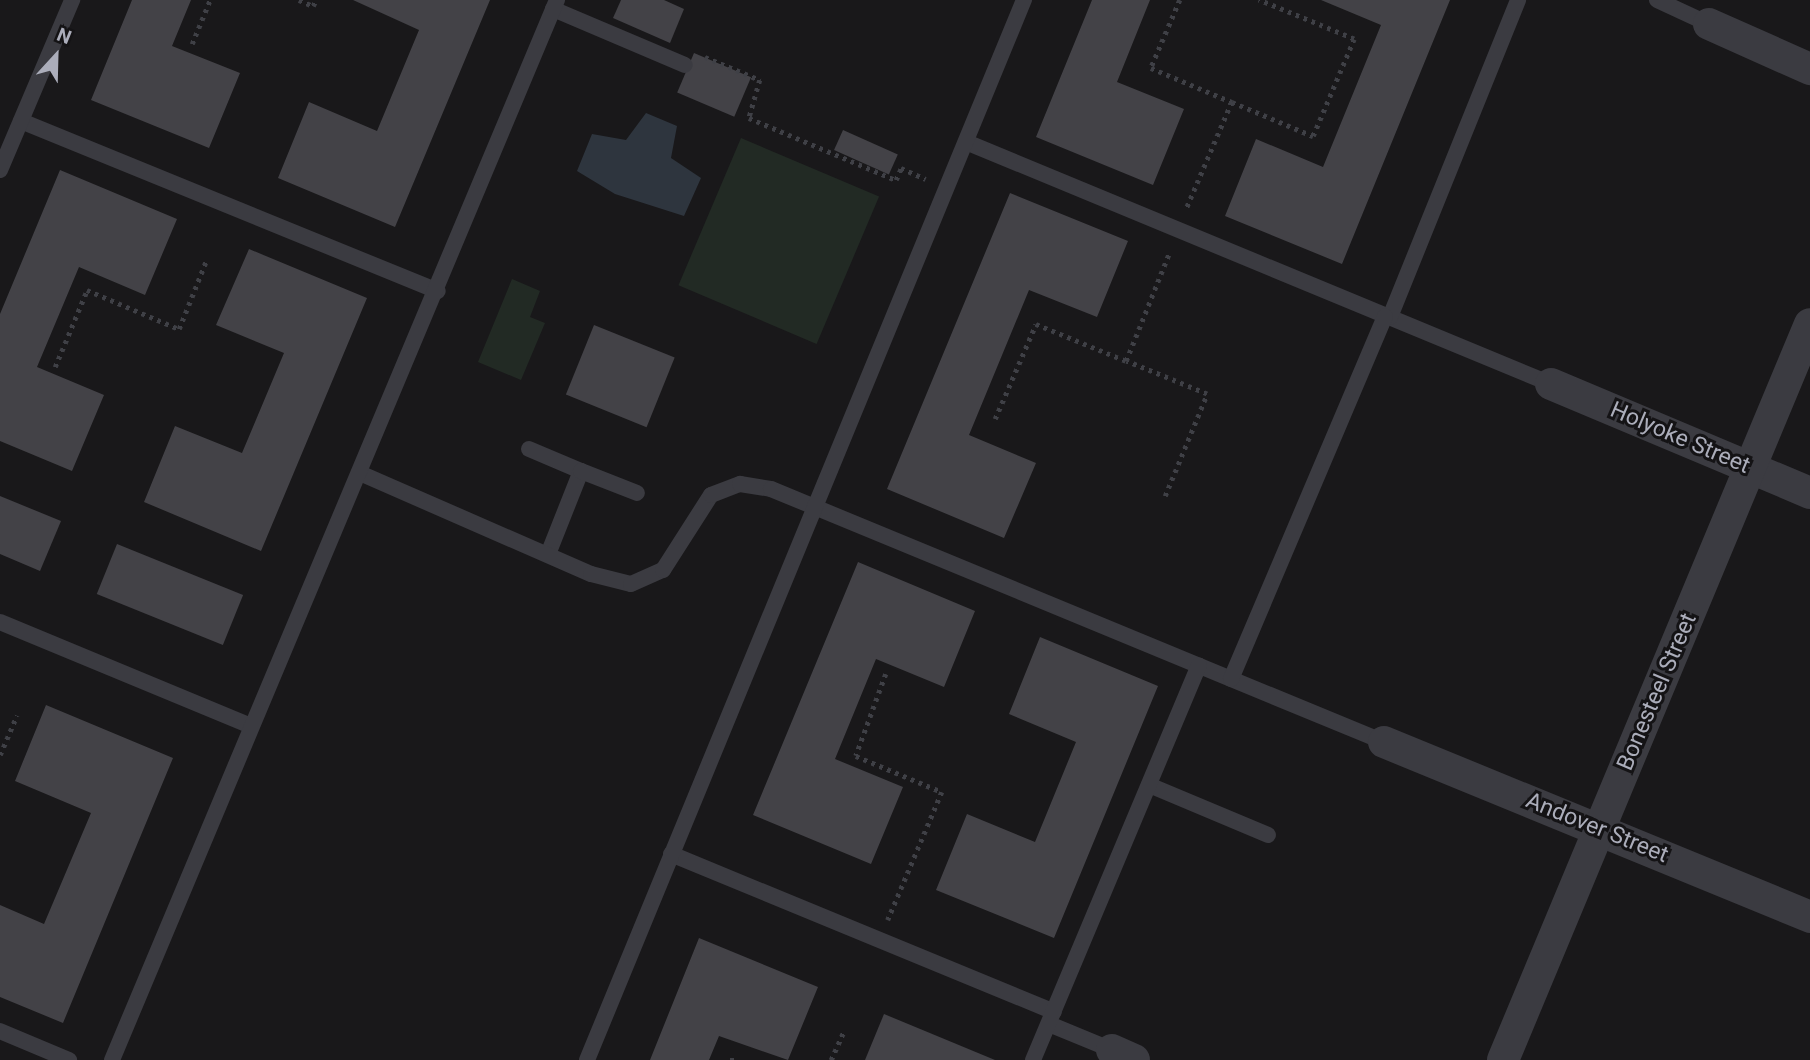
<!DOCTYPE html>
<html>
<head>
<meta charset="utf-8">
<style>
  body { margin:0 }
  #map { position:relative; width:1810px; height:1060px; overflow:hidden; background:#19181a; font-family:Roboto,sans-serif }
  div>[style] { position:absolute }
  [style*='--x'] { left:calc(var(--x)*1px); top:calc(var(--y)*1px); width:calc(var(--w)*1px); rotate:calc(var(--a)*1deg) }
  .green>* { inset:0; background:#222a24; transform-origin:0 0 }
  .water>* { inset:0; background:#2e353e }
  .building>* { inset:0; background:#434247; transform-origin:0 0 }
  .path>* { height:4.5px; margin-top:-2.25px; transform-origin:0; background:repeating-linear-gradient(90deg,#3f4046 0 3.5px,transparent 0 8.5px) }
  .lane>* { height:16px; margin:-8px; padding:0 8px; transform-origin:8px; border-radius:8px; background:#3b3b41 }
  .street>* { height:32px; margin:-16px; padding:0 16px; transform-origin:16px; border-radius:16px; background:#3b3b41 }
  span { translate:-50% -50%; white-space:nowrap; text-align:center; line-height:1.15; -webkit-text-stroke:6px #141315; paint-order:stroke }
  .street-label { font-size:23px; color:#abadba }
  .north { position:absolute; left:21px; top:21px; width:70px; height:70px; -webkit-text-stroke:5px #141315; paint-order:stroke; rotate:22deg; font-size:19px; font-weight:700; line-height:28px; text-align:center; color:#abadba }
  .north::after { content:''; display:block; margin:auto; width:24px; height:32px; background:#abadba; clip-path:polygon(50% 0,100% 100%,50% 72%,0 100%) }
</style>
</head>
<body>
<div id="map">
  <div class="green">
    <i style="left:741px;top:138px;width:150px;height:160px;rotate:23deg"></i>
    <i style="clip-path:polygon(512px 279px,540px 291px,530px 317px,545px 323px,521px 380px,478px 362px)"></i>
  </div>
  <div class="water">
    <i style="clip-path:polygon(646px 113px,677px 126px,671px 158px,701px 178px,684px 216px,615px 194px,577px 171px,592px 134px,626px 140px)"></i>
  </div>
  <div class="building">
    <i style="clip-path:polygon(132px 0,191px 0,172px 46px,240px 73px,209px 148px,91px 100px)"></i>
    <i style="clip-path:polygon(353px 0,490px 0,395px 227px,278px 178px,309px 102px,377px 131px,419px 30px)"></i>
    <i style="clip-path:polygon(621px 0,664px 0,684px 9px,670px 43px,613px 18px)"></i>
    <i style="clip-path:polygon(1092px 0,1150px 0,1117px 82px,1184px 109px,1153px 185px,1036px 137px)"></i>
    <i style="clip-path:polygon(1321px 0,1450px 0,1342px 264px,1225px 216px,1256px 139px,1323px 167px,1381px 25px)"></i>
    <i style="left:694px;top:53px;width:62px;height:43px;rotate:23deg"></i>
    <i style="left:843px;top:130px;width:60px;height:22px;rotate:24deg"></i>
    <i style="clip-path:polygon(60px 170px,177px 219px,145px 295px,79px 267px,37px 367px,104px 395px,72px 471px,0 441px,0 314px)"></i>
    <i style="clip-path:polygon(1010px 193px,1128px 241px,1097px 317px,1029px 290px,969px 435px,1036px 463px,1004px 538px,887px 489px)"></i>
    <i style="clip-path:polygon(249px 249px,367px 298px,261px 551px,144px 502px,175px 426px,242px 453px,284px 353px,216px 325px)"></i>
    <i style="left:594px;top:325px;width:87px;height:75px;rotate:22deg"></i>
    <i style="clip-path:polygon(0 496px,61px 521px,40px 571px,0 554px)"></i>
    <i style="left:117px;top:544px;width:136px;height:54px;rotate:22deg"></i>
    <i style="clip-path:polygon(858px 562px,975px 611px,944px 687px,876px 659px,835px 759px,903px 787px,871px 864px,753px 815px)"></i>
    <i style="clip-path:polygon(1040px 637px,1158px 686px,1054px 938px,936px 890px,967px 814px,1035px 842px,1076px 742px,1009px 714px)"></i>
    <i style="clip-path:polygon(46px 705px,173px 758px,63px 1023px,0 997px,0 905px,44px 924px,91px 813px,15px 781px)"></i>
    <i style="clip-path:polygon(699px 938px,818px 987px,788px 1060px,719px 1036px,709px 1060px,650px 1060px)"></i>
    <i style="clip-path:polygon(884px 1014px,995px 1060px,865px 1060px)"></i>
  </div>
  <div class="path">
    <i style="--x:299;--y:0;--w:15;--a:23"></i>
    <i style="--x:313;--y:6;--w:7;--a:-63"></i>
    <i style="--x:1180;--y:0;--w:74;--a:113.1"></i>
    <i style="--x:1151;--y:68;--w:88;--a:22.8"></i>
    <i style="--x:1232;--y:102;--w:117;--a:113.1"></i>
    <i style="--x:192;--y:44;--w:48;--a:-67.8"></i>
    <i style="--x:705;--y:57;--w:60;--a:22.7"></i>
    <i style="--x:760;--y:80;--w:40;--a:106"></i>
    <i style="--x:749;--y:118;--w:160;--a:22.9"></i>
    <i style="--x:896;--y:180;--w:13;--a:-67"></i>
    <i style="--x:901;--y:168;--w:27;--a:24"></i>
    <i style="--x:1232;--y:102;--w:88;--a:22.8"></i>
    <i style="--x:1313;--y:136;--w:105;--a:-67.1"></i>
    <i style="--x:1354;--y:39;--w:103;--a:-157.7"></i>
    <i style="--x:55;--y:367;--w:83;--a:-67.4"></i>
    <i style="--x:87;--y:290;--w:100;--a:23"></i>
    <i style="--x:179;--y:329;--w:73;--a:-68.3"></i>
    <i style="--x:995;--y:419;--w:103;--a:-66.7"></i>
    <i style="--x:1036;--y:324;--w:97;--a:22.3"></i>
    <i style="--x:1165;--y:496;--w:110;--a:-67.6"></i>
    <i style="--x:1207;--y:394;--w:87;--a:-157.8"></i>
    <i style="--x:1126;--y:361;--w:118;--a:-68.2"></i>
    <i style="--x:886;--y:674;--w:87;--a:110.1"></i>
    <i style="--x:856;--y:756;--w:93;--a:22.7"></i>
    <i style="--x:942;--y:792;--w:139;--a:112.9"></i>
    <i style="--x:0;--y:755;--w:43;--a:-67"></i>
    <i style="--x:730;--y:1060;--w:7;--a:0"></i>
    <i style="--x:831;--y:1060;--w:32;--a:-66"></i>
  </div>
  <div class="lane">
    <i style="--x:1657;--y:0;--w:57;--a:24.8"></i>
    <i style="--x:553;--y:9;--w:143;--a:23"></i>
    <i style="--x:21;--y:121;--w:450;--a:22.2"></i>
    <i style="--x:966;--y:142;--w:633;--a:22.47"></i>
    <i style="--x:0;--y:170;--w:185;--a:-67"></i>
    <i style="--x:1390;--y:317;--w:342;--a:-68"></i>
    <i style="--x:529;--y:449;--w:56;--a:22.9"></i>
    <i style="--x:581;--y:471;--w:87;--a:111.6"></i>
    <i style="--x:581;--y:471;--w:60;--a:21.4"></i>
    <i style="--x:362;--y:474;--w:250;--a:23.6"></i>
    <i style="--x:591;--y:574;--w:41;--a:14"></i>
    <i style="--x:631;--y:584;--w:35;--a:-24"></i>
    <i style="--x:663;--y:570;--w:89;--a:-57.4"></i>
    <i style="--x:711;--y:495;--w:31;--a:-21"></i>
    <i style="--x:740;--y:484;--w:31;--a:9"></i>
    <i style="--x:771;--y:489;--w:663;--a:22.43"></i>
    <i style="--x:0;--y:622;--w:272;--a:22.5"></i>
    <i style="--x:1231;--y:679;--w:394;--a:-67"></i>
    <i style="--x:1149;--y:785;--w:129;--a:22.8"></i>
    <i style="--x:671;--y:854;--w:414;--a:22.4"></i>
    <i style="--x:1049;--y:1024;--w:68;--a:22.4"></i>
    <i style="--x:0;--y:1031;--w:75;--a:22.8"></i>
    <i style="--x:112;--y:1060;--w:1150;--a:-67.23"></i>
    <i style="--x:587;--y:1060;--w:1147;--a:-67.6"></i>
    <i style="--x:1033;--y:1060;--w:428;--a:-67.2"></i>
  </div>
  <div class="street">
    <i style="--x:1709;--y:24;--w:111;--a:24"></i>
    <i style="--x:1551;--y:384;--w:281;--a:22.8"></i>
    <i style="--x:1384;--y:742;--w:461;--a:22.3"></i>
    <i style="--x:1112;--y:1050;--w:24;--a:24"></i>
    <i style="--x:1503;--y:1060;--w:797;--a:-67.36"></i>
  </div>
  <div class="street-label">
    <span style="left:1680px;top:438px;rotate:23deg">Holyoke Street</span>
    <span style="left:1657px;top:692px;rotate:-67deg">Bonesteel Street</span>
    <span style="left:1597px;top:828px;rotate:22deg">Andover Street</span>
  </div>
  <div class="north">N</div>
</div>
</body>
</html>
